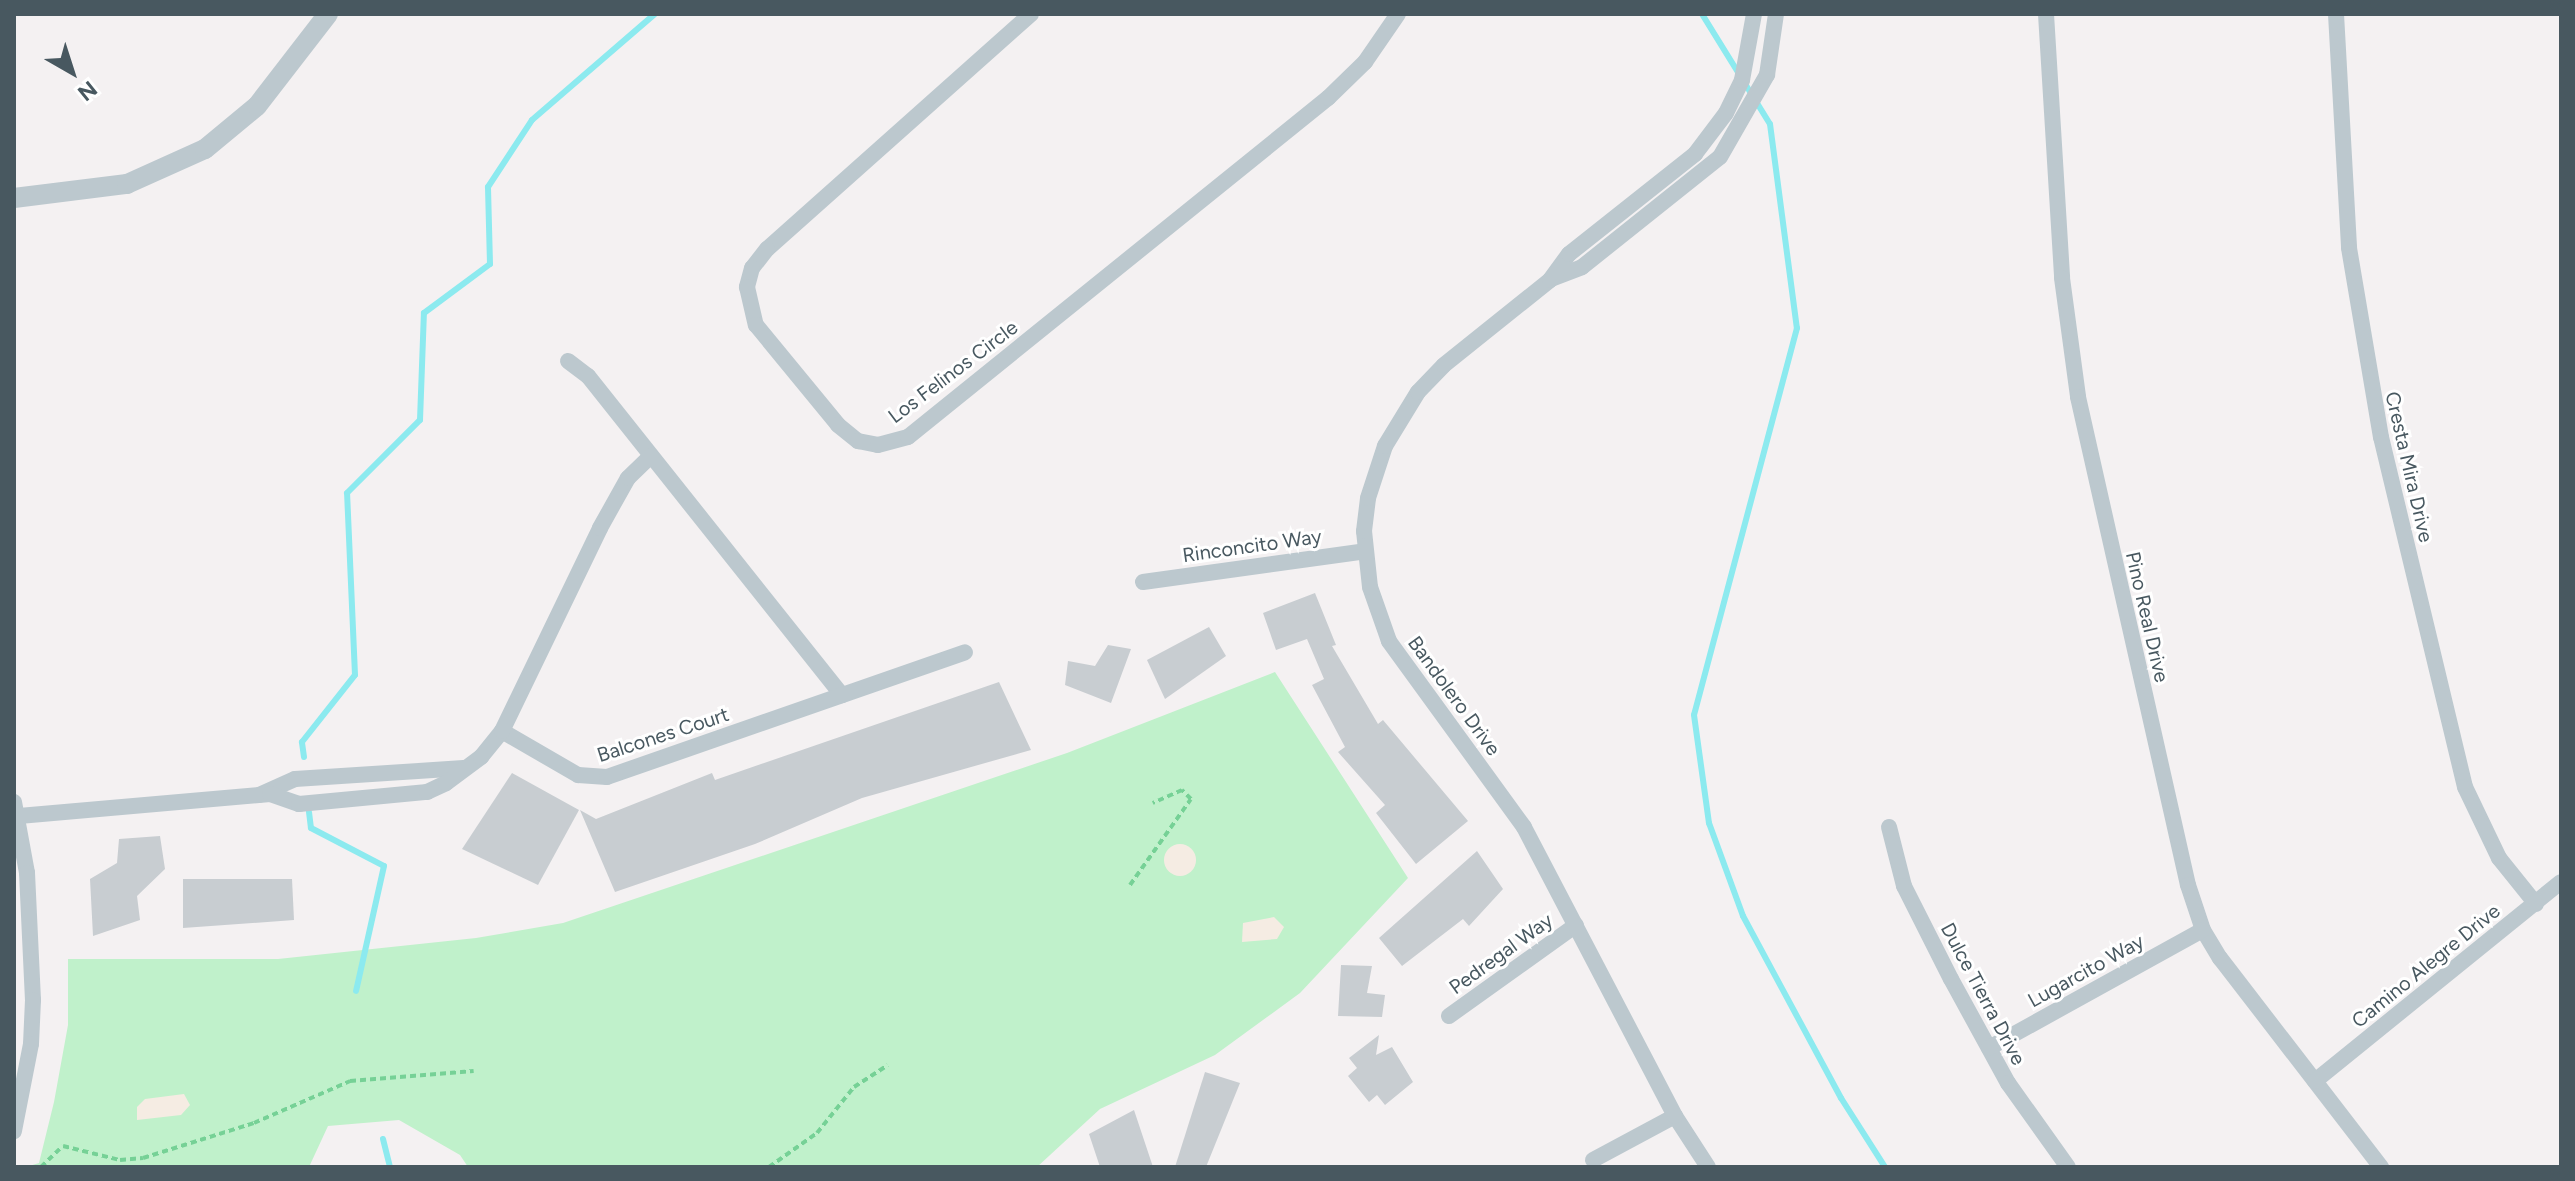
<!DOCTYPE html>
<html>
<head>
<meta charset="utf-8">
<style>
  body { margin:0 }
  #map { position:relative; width:2575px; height:1181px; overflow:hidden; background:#f4f1f2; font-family:Figtree,sans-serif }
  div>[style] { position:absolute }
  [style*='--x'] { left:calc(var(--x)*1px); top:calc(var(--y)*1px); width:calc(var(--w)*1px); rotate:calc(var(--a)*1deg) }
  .green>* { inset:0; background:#c0f1cb }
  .sand>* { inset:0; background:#f5ece3 }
  .round { border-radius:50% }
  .stream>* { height:6px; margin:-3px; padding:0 3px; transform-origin:3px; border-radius:3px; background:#8ceaef }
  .building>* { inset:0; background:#c8cdd1 }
  .path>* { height:4px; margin-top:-2px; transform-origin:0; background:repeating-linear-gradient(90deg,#76d196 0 6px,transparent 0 10px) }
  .minor>* { height:16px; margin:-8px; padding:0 8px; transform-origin:8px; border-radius:8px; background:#bcc8ce }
  .tertiary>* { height:20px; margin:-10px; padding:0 10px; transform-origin:10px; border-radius:10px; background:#bcc8ce }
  span { translate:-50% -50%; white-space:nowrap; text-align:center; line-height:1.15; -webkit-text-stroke:6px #fff; paint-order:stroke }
  .street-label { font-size:20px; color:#485860 }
  .frame { position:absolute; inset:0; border:16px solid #485860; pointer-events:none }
  .north { position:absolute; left:32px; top:32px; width:80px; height:80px; -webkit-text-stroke:6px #fff; paint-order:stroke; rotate:141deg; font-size:22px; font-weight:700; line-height:32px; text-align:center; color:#485860 }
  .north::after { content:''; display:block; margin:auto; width:28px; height:36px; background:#485860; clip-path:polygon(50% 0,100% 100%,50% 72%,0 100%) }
</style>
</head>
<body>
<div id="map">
  <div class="green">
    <i style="clip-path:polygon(1275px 672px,1408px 878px,1300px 993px,1215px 1055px,1100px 1109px,1037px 1167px,468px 1167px,460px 1155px,399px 1120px,328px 1126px,309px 1167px,26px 1167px,39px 1163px,54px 1102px,68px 1025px,68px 959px,278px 959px,476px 938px,563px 923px,1067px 753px)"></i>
  </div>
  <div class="sand">
    <i class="round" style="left:1164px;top:844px;width:32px;height:32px"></i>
    <i style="clip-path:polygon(1274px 917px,1284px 927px,1277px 939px,1242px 942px,1243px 923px)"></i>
    <i style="clip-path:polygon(184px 1094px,190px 1105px,181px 1115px,137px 1120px,137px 1107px,145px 1099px)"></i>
  </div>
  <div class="stream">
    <i style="--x:1702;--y:14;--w:129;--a:58.3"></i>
    <i style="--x:1770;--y:124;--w:206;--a:82.5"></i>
    <i style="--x:1797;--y:328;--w:400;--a:104.9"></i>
    <i style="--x:1694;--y:715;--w:109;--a:82.1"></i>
    <i style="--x:1709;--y:823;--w:99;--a:69.9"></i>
    <i style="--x:1743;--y:916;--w:207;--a:61.7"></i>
    <i style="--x:1841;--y:1098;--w:82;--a:57.5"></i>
    <i style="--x:304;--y:757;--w:15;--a:-98"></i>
    <i style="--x:302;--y:742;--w:85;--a:-51.7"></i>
    <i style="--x:355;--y:675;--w:182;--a:-92.5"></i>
    <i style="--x:347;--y:493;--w:103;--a:-45"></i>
    <i style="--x:420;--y:420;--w:107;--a:-87.9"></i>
    <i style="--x:424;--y:313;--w:82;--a:-36.6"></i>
    <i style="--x:490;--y:264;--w:77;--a:-91.5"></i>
    <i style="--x:488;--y:187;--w:80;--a:-56.7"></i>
    <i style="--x:532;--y:120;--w:162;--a:-40.8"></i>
    <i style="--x:309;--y:812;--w:16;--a:83"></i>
    <i style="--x:311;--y:828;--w:82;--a:27.5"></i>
    <i style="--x:384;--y:866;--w:128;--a:102.6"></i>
    <i style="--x:383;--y:1139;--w:29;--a:76"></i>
  </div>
  <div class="building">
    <i style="clip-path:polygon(1315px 593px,1336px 645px,1332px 646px,1378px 724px,1383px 720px,1468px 821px,1416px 864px,1376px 813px,1385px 805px,1338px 752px,1345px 747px,1312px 685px,1324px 679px,1307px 639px,1276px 650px,1263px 613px)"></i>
    <i style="clip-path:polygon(1209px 627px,1226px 656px,1165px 699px,1147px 660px)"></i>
    <i style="clip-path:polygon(1108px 645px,1131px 649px,1111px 703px,1065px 685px,1068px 661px,1095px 666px)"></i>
    <i style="clip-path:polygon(999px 682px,1031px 750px,862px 798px,755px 844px,615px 892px,580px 810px,596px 819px,712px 773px,715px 780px)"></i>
    <i style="clip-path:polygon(512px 773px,579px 810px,538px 885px,462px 849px)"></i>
    <i style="clip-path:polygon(160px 836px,165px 869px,137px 896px,140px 920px,93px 936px,90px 879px,117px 863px,119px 839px)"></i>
    <i style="clip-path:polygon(1477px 851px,1503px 889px,1469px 926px,1463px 919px,1402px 966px,1379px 938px)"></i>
    <i style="clip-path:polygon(183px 879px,292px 879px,294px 920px,183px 928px)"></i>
    <i style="clip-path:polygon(1341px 965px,1372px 966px,1367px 993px,1385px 995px,1382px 1017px,1338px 1016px)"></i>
    <i style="clip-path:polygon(1379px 1035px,1376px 1055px,1392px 1047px,1413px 1082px,1385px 1105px,1377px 1095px,1369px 1102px,1348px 1076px,1357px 1068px,1349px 1058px)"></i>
    <i style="clip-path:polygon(1205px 1072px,1240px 1083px,1206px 1167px,1175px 1167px)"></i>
    <i style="clip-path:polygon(1134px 1110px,1153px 1167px,1100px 1167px,1089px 1134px)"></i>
  </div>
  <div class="path">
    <i style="--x:1130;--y:885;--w:105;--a:-54.7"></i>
    <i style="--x:1191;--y:799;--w:13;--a:-135"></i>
    <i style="--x:1182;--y:790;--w:32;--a:156"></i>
    <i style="--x:41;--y:1167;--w:30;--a:-44"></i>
    <i style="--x:63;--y:1146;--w:59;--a:13.8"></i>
    <i style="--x:120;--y:1160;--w:23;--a:-5"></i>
    <i style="--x:143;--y:1158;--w:116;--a:-17.5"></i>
    <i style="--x:254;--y:1123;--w:105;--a:-23.6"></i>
    <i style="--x:350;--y:1081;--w:124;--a:-4.6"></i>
    <i style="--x:769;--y:1167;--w:59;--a:-35.3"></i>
    <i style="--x:817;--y:1133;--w:59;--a:-51.2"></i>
    <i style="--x:854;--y:1087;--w:40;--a:-32.9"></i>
  </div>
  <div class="minor">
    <i style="--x:1031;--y:14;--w:353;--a:138.3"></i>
    <i style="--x:767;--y:249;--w:24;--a:128"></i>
    <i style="--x:752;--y:268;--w:20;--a:105"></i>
    <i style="--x:747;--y:287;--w:39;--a:77"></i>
    <i style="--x:756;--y:325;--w:129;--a:50.6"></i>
    <i style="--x:838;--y:425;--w:26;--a:39"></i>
    <i style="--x:858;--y:441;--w:20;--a:11"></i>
    <i style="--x:878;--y:445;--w:31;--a:-15"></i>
    <i style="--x:908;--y:437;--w:540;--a:-38.91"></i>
    <i style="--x:1328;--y:98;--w:52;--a:-44.2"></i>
    <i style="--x:1365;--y:62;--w:58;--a:-55.5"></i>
    <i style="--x:2046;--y:14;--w:264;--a:86.5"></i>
    <i style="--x:2062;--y:278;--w:120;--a:82.3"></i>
    <i style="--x:2078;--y:397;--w:500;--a:77.3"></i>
    <i style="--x:2188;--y:885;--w:47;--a:71.6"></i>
    <i style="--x:2203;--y:930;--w:33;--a:59"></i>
    <i style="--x:2220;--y:958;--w:264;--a:52.4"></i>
    <i style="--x:2336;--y:14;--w:234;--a:86.8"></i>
    <i style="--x:2349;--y:248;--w:192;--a:80.4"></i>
    <i style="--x:2381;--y:437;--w:360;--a:76.5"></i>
    <i style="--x:2465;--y:787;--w:79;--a:64.4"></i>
    <i style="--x:2499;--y:858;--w:59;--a:51.2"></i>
    <i style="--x:1551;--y:279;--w:33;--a:-21"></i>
    <i style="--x:1582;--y:267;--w:176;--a:-38.6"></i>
    <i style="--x:1720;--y:157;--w:95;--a:-60.2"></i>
    <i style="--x:1767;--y:75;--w:62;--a:-81.6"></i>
    <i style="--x:568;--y:361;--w:25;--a:37"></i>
    <i style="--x:588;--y:376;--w:408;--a:51.5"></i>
    <i style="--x:1143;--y:582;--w:224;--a:-7.9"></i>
    <i style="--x:502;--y:731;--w:88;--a:30.1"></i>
    <i style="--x:578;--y:775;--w:29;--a:4"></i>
    <i style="--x:607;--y:777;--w:379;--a:-19.2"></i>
    <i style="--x:259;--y:795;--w:39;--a:-24"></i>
    <i style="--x:295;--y:779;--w:169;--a:-3.7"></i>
    <i style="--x:14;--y:802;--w:72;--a:79.6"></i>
    <i style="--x:27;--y:873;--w:127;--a:87.3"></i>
    <i style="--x:33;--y:1000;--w:44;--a:92.6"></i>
    <i style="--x:31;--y:1044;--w:89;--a:101.1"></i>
    <i style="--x:19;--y:816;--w:252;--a:-5"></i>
    <i style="--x:270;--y:794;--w:31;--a:19"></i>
    <i style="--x:299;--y:804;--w:129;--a:-5.4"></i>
    <i style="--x:427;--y:792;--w:21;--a:-25"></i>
    <i style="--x:446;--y:783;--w:44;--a:-36.6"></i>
    <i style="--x:481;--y:757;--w:33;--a:-51"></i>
    <i style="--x:502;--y:731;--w:225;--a:-64.2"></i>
    <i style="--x:600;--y:528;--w:57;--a:-60.8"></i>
    <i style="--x:628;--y:478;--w:32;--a:-44"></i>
    <i style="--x:1889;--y:827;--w:61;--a:75.7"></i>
    <i style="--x:1904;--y:886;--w:104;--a:63.2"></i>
    <i style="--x:1951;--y:979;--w:119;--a:61.3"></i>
    <i style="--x:2008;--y:1083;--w:103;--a:54.5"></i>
    <i style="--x:1449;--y:1016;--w:156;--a:-35.6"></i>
    <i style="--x:1989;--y:1048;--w:244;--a:-28.9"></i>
    <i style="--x:2315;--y:1081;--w:316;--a:-39"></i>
    <i style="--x:1593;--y:1160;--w:93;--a:-28.2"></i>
    <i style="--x:1708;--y:1167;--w:61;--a:-122.9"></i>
    <i style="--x:1675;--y:1116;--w:326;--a:-117.6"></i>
    <i style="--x:1524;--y:827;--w:230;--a:-126"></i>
    <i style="--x:1389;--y:641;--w:57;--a:-109.4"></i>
    <i style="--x:1370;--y:587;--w:56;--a:-96.1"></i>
    <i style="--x:1364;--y:531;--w:33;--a:-83"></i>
    <i style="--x:1368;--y:498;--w:55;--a:-71.9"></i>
    <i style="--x:1385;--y:446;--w:63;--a:-58.6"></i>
    <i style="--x:1418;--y:392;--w:37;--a:-46"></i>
    <i style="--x:1444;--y:365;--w:136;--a:-38.7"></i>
    <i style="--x:1550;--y:280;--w:32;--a:-54"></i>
    <i style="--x:1569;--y:254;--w:161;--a:-38.4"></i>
    <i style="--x:1695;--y:154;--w:51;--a:-52.9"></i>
    <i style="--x:1726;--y:113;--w:37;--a:-64"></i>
    <i style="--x:1742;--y:80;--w:67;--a:-79.7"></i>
  </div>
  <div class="tertiary">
    <i style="--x:14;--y:198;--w:114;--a:-7.1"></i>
    <i style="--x:127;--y:184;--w:85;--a:-24.2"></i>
    <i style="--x:205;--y:149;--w:67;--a:-39.6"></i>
    <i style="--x:257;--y:106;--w:116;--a:-52.3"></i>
  </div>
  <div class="street-label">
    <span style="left:953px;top:372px;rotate:-37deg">Los Felinos Circle</span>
    <span style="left:2409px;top:467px;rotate:77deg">Cresta Mira Drive</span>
    <span style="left:1252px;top:546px;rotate:-8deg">Rinconcito Way</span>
    <span style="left:2147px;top:617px;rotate:77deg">Pino Real Drive</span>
    <span style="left:1454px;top:696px;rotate:54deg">Bandolero Drive</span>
    <span style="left:663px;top:735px;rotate:-18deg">Balcones Court</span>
    <span style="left:1501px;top:954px;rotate:-36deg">Pedregal Way</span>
    <span style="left:2426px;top:966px;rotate:-39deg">Camino Alegre Drive</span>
    <span style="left:2086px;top:971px;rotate:-29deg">Lugarcito Way</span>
    <span style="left:1983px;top:994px;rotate:62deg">Dulce Tierra Drive</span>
  </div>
  <div class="frame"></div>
  <div class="north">N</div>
</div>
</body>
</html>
